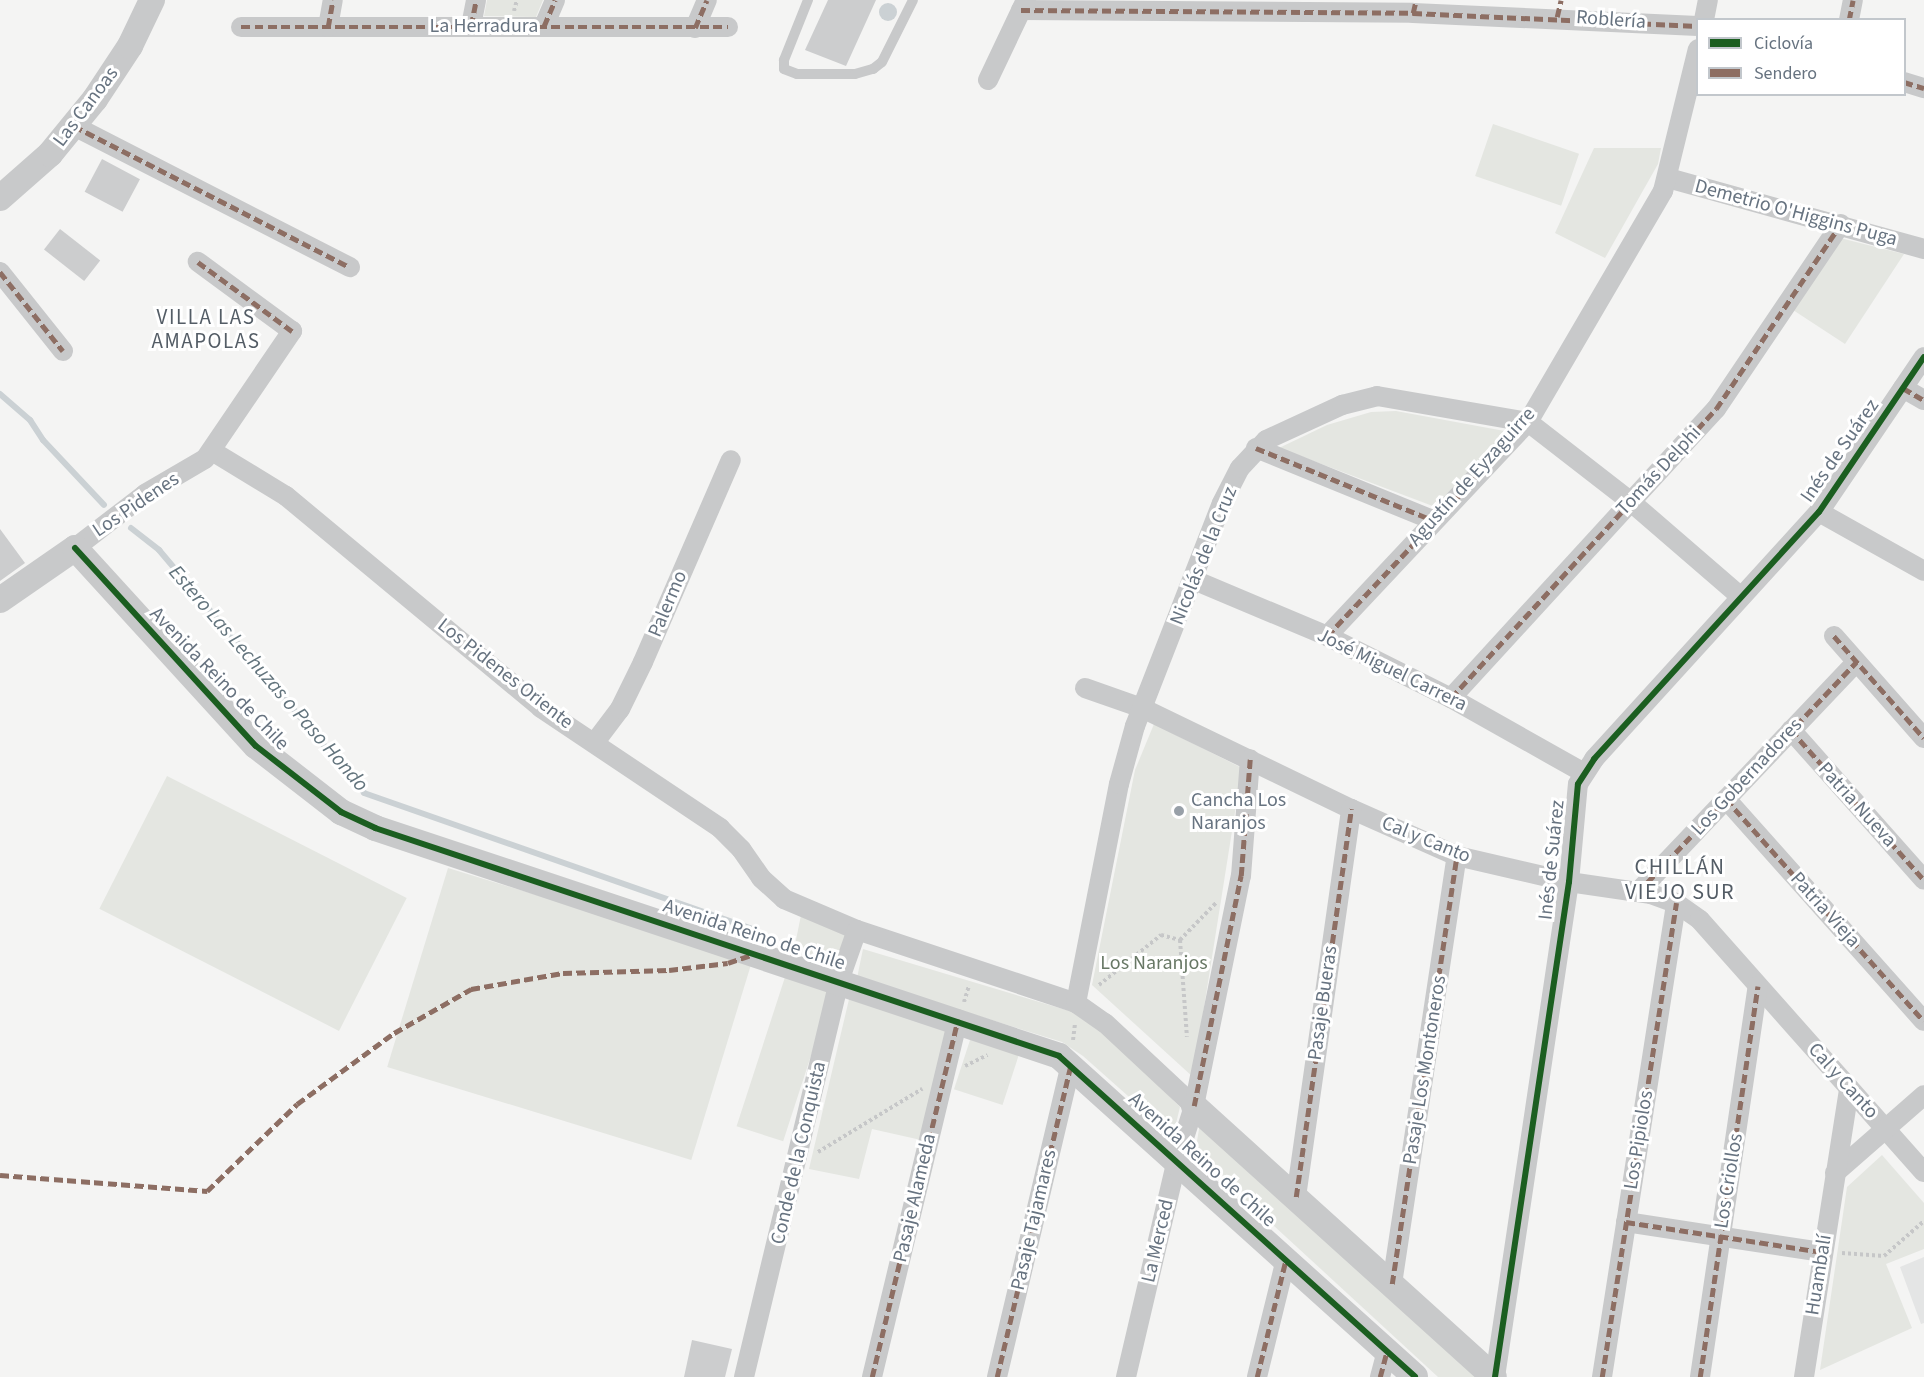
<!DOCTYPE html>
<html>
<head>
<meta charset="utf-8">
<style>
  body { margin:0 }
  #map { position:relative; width:1924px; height:1377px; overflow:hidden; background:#f4f4f3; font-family:"Source Sans 3",sans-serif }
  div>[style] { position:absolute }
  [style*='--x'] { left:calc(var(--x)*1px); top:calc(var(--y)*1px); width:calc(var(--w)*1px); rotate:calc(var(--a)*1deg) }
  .built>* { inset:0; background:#e4e5e5 }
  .green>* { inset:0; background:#e4e6e1; transform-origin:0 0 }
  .water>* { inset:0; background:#cbd1d4 }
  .round { border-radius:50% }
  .stream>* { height:6px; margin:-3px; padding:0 3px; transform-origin:3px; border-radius:3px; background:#cbd1d4 }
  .building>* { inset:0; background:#cccdce; transform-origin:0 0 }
  .path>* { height:4px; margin-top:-2px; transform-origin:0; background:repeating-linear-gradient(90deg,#c6c7c8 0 3px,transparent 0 6px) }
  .service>* { height:10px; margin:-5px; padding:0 5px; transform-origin:5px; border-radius:5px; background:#c8c9ca }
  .minor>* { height:20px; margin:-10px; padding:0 10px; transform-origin:10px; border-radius:10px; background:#c8c9ca }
  .tertiary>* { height:26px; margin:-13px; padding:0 13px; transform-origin:13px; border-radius:13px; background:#c8c9ca }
  .quiet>* { height:4.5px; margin-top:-2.25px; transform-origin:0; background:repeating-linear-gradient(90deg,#8d6e63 0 9px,transparent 0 13.5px) }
  .cycleway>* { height:6px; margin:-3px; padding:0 3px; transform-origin:3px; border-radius:3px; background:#1b5e20 }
  .dots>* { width:16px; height:16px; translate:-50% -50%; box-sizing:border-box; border:3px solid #fff; border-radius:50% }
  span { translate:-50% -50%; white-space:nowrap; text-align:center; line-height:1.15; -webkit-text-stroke:6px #fff; paint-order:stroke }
  .street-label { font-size:20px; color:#677380 }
  .poi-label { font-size:20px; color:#677380 }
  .left { translate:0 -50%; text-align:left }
  .park-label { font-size:20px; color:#687865 }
  .neighbourhood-label { font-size:21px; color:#545d66; letter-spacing:1.5px }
  .water-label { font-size:21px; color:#63747d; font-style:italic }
  .quarter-label { font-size:22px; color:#545d66; letter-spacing:1.5px }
  .legend { position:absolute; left:1696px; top:18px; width:210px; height:78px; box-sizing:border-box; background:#fff; border:2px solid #c2c7cc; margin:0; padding:8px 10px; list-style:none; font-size:18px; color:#677380 }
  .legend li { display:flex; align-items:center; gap:12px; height:30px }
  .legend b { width:30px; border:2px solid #c2c7cc }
</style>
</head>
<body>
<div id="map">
  <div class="built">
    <i style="clip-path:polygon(1924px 1257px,1924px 1323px,1921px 1324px,1900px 1267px)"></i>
  </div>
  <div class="green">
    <i style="clip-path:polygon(487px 0,543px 0,536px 17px,484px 16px)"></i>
    <i style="left:1493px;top:124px;width:91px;height:55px;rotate:19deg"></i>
    <i style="clip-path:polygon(1594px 148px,1661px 148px,1658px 164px,1605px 258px,1555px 233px)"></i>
    <i style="clip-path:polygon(1840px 238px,1904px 254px,1845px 344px,1793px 310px)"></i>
    <i style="clip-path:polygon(1396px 411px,1510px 432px,1438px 508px,1279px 448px,1327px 425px,1371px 412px)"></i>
    <i style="clip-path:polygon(1154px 724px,1242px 768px,1193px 1077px,1092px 985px,1135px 770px)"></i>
    <i style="left:167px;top:776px;width:269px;height:149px;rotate:27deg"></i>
    <i style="left:448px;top:868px;width:318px;height:208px;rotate:17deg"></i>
    <i style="clip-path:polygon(801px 915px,848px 934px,840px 965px,794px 950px)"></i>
    <i style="clip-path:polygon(863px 949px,1073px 1012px,1095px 1023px,1180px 1107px,1173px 1136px,1083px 1056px,1062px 1042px,857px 978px)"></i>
    <i style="left:786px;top:974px;width:49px;height:160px;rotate:18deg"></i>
    <i style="clip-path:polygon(850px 995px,948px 1028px,921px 1140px,872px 1129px,859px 1179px,809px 1169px)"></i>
    <i style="left:971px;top:1037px;width:51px;height:55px;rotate:18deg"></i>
    <i style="clip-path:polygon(1200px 1123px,1478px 1377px,1438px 1377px,1195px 1153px)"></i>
    <i style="clip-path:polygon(1882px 1155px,1924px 1203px,1924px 1249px,1886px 1264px,1912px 1328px,1820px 1370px,1847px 1187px)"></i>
  </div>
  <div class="water">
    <i class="round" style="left:879px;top:3px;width:18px;height:18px"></i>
  </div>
  <div class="stream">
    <i style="--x:0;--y:394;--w:40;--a:41"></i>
    <i style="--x:30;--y:420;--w:24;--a:57"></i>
    <i style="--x:43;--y:440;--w:89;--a:46.8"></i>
    <i style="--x:131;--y:528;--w:36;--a:38"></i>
    <i style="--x:159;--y:550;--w:318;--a:49.8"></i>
    <i style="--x:364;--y:793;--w:414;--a:19.3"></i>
  </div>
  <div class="building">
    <i style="clip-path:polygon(828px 0,876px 0,846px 66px,805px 50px)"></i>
    <i style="left:102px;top:159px;width:43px;height:37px;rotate:28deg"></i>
    <i style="left:60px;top:229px;width:51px;height:26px;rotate:38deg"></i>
    <i style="clip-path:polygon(0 529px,25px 563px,0 581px)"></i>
    <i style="clip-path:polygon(692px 1340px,732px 1349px,725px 1377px,684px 1377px)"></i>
  </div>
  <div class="path">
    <i style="--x:514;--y:11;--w:11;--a:-75"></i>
    <i style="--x:1180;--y:940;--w:97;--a:85.9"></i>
    <i style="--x:1099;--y:985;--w:80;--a:-38.9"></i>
    <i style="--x:1161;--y:935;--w:20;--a:15"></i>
    <i style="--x:1180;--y:940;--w:52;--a:-45.8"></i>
    <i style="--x:964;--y:1002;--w:17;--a:-73"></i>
    <i style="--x:1073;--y:1040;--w:16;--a:-83"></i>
    <i style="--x:965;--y:1066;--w:25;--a:-26"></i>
    <i style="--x:818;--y:1152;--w:122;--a:-31.2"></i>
    <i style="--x:1842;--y:1253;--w:42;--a:4.1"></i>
    <i style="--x:1884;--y:1256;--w:53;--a:-41.2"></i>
  </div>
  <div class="service">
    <i style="--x:808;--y:0;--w:65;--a:111.8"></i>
    <i style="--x:784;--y:60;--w:9;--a:90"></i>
    <i style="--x:784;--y:69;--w:14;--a:21"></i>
    <i style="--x:797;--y:74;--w:58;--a:0"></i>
    <i style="--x:855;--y:74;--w:19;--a:-16"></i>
    <i style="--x:873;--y:69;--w:11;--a:-38"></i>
    <i style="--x:882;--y:62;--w:69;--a:-63.4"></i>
  </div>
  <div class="minor">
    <i style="--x:1021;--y:10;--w:392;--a:0.4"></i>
    <i style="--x:1413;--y:13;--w:285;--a:2.6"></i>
    <i style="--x:1704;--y:20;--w:20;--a:-79"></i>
    <i style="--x:1849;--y:20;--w:20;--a:-79"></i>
    <i style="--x:471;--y:26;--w:26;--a:-79"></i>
    <i style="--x:544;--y:26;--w:28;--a:-67"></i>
    <i style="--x:241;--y:27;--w:487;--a:0"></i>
    <i style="--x:328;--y:27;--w:27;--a:-80"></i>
    <i style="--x:695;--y:28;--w:30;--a:-67"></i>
    <i style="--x:988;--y:80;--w:89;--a:-64.6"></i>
    <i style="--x:1904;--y:82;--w:21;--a:17"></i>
    <i style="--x:74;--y:126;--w:310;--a:27.1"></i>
    <i style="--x:1668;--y:178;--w:266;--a:15.5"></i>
    <i style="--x:0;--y:272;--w:101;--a:51.4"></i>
    <i style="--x:1903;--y:388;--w:24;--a:30"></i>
    <i style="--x:1256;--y:448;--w:190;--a:22.2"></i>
    <i style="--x:212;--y:451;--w:87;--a:31.3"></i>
    <i style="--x:286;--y:496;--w:332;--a:39.7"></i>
    <i style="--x:541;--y:708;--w:216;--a:33.8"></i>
    <i style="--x:720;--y:828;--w:30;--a:45"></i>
    <i style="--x:741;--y:849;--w:35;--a:55"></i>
    <i style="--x:761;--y:878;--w:31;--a:42"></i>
    <i style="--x:784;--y:899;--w:79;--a:23"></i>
    <i style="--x:857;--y:930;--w:231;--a:18.4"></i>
    <i style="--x:1076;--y:1003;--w:35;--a:35"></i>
    <i style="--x:1105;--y:1023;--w:122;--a:43"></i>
    <i style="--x:1819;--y:512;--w:120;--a:29.3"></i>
    <i style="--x:75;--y:548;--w:88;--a:-37.6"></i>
    <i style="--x:145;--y:494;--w:69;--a:-30.3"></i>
    <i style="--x:205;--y:459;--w:155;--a:-55.8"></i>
    <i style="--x:292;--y:331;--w:117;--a:-143.7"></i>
    <i style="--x:1194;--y:580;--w:144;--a:22.8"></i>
    <i style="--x:1327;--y:636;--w:139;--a:26.6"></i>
    <i style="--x:1451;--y:698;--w:153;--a:29.4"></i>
    <i style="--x:1327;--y:636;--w:294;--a:-46.8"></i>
    <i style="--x:1528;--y:422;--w:268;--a:-59.7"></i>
    <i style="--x:1663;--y:191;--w:146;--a:-76.2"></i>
    <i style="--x:1834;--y:636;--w:136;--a:48.6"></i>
    <i style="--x:1085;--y:688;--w:60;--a:19.3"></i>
    <i style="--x:1142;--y:708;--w:232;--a:25.8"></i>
    <i style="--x:1351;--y:809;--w:116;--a:23.9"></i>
    <i style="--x:1457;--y:856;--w:115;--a:13.1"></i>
    <i style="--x:1569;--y:882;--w:83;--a:8.3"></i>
    <i style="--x:1651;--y:894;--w:27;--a:20"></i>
    <i style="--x:1676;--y:903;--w:29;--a:35"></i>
    <i style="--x:1700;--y:920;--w:337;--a:48.4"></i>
    <i style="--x:1451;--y:698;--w:392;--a:-47.5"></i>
    <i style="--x:1716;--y:409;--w:223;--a:-56"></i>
    <i style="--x:1791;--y:730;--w:200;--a:48.4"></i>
    <i style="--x:595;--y:742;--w:41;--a:-52.9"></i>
    <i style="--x:620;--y:709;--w:52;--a:-63.9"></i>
    <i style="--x:643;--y:662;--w:220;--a:-66.5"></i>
    <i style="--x:1726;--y:799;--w:297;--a:48.3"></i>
    <i style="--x:1638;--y:892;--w:317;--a:-46.5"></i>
    <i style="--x:1076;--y:1003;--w:223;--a:-78.9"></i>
    <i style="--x:1119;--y:784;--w:60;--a:-74.6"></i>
    <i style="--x:1135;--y:726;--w:239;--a:-68.7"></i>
    <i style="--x:1222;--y:503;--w:39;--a:-63"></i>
    <i style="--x:1240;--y:468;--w:38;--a:-47"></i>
    <i style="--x:1266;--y:440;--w:84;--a:-24.7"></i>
    <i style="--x:1342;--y:405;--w:36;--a:-14"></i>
    <i style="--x:1377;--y:396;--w:153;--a:9.8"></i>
    <i style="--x:1528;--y:422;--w:130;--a:37.8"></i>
    <i style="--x:1631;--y:502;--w:145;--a:40.8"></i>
    <i style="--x:1835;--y:1173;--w:118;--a:-41.2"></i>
    <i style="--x:1296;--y:1197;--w:392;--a:-81.9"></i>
    <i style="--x:1626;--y:1222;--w:199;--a:8.7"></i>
    <i style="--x:1392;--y:1284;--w:433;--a:-81.4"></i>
    <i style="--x:744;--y:1377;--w:407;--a:-76.5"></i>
    <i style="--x:839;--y:981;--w:54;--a:-70.6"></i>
    <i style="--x:872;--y:1377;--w:368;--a:-76.5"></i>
    <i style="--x:997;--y:1377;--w:322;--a:-76.7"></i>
    <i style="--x:1126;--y:1377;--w:223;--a:-76.8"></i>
    <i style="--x:1177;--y:1160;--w:57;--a:-72.5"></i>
    <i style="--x:1194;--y:1106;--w:235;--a:-78.5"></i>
    <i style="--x:1241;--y:876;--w:117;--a:-85.6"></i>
    <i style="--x:1257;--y:1377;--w:122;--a:-76.2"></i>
    <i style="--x:1380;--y:1377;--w:27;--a:-75"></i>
    <i style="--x:1495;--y:1377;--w:501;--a:-81.5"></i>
    <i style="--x:1569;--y:882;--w:98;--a:-84.8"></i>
    <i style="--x:1578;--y:784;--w:30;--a:-57"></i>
    <i style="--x:1594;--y:759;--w:334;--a:-47.7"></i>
    <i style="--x:1819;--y:512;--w:187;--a:-55.9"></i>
    <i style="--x:1602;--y:1377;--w:480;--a:-81.1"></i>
    <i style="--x:1700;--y:1377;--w:395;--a:-81.6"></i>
    <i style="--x:1804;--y:1377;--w:292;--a:-81.1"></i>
  </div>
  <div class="tertiary">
    <i style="--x:0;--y:198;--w:67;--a:-41.3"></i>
    <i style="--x:50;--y:154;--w:71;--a:-50.7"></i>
    <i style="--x:95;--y:99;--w:64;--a:-56.6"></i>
    <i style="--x:130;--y:46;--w:51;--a:-64.4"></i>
    <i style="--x:0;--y:600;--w:91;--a:-34.7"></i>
    <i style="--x:75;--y:548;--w:268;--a:47.6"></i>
    <i style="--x:256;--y:746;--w:108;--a:37.8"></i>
    <i style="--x:341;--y:812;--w:38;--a:25"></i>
    <i style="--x:375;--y:828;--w:721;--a:18.43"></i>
    <i style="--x:1059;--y:1056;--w:479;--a:42"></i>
    <i style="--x:1194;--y:1106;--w:404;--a:42.1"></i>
  </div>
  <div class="quiet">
    <i style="--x:1021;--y:10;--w:392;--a:0.4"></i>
    <i style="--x:1413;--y:13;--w:285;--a:2.6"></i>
    <i style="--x:1413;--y:13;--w:13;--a:-77"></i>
    <i style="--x:1557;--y:17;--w:17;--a:-77"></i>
    <i style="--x:1849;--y:20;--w:20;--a:-79"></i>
    <i style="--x:471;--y:26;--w:26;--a:-79"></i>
    <i style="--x:544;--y:26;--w:28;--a:-67"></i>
    <i style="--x:241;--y:27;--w:487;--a:0"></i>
    <i style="--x:328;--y:27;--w:27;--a:-80"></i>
    <i style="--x:695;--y:28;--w:30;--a:-67"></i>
    <i style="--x:1904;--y:82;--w:21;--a:17"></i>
    <i style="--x:74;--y:126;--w:310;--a:27.1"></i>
    <i style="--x:198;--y:262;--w:117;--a:36.3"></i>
    <i style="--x:0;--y:272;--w:101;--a:51.4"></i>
    <i style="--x:1903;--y:388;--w:24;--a:30"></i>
    <i style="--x:1256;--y:448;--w:190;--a:22.2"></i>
    <i style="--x:1327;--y:636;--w:294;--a:-46.8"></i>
    <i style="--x:1834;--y:636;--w:136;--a:48.6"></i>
    <i style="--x:1451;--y:698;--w:392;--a:-47.5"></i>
    <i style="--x:1716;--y:409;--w:223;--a:-56"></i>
    <i style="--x:1791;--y:730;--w:200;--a:48.4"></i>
    <i style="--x:1726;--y:799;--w:297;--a:48.3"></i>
    <i style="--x:1638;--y:892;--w:317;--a:-46.5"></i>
    <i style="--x:1194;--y:1106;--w:235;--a:-78.5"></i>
    <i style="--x:1241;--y:876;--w:117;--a:-85.6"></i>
    <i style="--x:0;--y:1175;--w:208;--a:4.4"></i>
    <i style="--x:207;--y:1191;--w:125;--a:-44"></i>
    <i style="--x:297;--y:1104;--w:120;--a:-36.2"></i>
    <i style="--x:394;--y:1033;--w:89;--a:-29.7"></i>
    <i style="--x:471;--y:989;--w:93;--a:-9.9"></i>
    <i style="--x:563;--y:973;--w:106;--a:-1.6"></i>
    <i style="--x:669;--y:970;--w:59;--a:-6.8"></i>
    <i style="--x:728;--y:963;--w:24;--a:-19"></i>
    <i style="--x:1296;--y:1197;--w:392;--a:-81.9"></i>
    <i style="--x:1626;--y:1222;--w:199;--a:8.7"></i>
    <i style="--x:1392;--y:1284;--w:433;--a:-81.4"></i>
    <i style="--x:872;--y:1377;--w:368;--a:-76.5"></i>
    <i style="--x:997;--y:1377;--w:321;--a:-76.7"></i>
    <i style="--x:1257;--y:1377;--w:122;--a:-76.2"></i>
    <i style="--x:1380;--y:1377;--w:27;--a:-75"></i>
    <i style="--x:1602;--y:1377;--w:480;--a:-81.1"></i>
    <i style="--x:1700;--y:1377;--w:395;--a:-81.6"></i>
  </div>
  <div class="cycleway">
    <i style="--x:75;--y:548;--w:268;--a:47.6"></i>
    <i style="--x:256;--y:746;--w:108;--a:37.8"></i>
    <i style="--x:341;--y:812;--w:38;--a:25"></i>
    <i style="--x:375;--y:828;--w:721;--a:18.43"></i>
    <i style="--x:1059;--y:1056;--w:479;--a:42"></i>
    <i style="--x:1495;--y:1377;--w:501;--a:-81.5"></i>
    <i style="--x:1569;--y:882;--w:98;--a:-84.8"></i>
    <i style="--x:1578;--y:784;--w:30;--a:-57"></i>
    <i style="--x:1594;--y:759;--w:334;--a:-47.7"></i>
    <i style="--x:1819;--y:512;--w:187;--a:-55.9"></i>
  </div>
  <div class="dots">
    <i style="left:1179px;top:811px;background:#98a0a8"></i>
  </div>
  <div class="street-label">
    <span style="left:1611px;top:20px;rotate:4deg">Roblería</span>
    <span style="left:484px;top:26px">La Herradura</span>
    <span style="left:86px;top:107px;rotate:-53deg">Las Canoas</span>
    <span style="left:1796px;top:213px;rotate:15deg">Demetrio O'Higgins Puga</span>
    <span style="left:1840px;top:451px;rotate:-55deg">Inés de Suárez</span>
    <span style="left:1659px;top:471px;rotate:-47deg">Tomás Delphi</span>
    <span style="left:1472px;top:477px;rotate:-48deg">Agustín de Eyzaguirre</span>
    <span style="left:136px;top:505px;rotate:-34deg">Los Pidenes</span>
    <span style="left:1204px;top:556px;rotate:-68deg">Nicolás de la Cruz</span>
    <span style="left:668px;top:604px;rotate:-67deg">Palermo</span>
    <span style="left:1392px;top:670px;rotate:26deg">José Miguel Carrera</span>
    <span style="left:505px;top:674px;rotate:38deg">Los Pidenes Oriente</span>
    <span style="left:219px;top:679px;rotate:46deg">Avenida Reino de Chile</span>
    <span style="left:1747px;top:777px;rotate:-47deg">Los Gobernadores</span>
    <span style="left:1857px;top:805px;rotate:48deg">Patria Nueva</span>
    <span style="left:1426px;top:840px;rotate:22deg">Cal y Canto</span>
    <span style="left:1552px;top:860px;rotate:-84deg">Inés de Suárez</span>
    <span style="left:1825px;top:910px;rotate:48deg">Patria Vieja</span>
    <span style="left:754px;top:935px;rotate:18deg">Avenida Reino de Chile</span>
    <span style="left:1323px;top:1003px;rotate:-82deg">Pasaje Bueras</span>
    <span style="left:1425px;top:1070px;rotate:-81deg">Pasaje Los Montoneros</span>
    <span style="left:1843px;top:1081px;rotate:48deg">Cal y Canto</span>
    <span style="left:1639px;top:1140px;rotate:-81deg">Los Pipiolos</span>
    <span style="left:799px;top:1153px;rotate:-77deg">Conde de la Conquista</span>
    <span style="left:1202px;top:1160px;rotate:42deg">Avenida Reino de Chile</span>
    <span style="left:1729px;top:1181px;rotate:-81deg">Los Criollos</span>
    <span style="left:915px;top:1198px;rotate:-77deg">Pasaje Alameda</span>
    <span style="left:1034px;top:1220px;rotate:-77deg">Pasaje Tajamares</span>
    <span style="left:1158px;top:1241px;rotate:-77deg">La Merced</span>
    <span style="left:1819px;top:1275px;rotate:-81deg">Huambalí</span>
  </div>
  <div class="poi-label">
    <span class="left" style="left:1191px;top:812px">Cancha Los<br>Naranjos</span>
  </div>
  <div class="park-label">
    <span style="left:1154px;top:963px">Los Naranjos</span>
  </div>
  <div class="neighbourhood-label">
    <span style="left:206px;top:329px">VILLA LAS<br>AMAPOLAS</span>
  </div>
  <div class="water-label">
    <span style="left:269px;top:678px;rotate:49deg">Estero Las Lechuzas o Paso Hondo</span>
  </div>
  <div class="quarter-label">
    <span style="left:1680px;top:880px">CHILLÁN<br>VIEJO SUR</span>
  </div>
  <ul class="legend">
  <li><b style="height:8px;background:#1b5e20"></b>Ciclovía</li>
  <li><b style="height:8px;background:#8d6e63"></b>Sendero</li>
  </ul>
</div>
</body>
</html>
